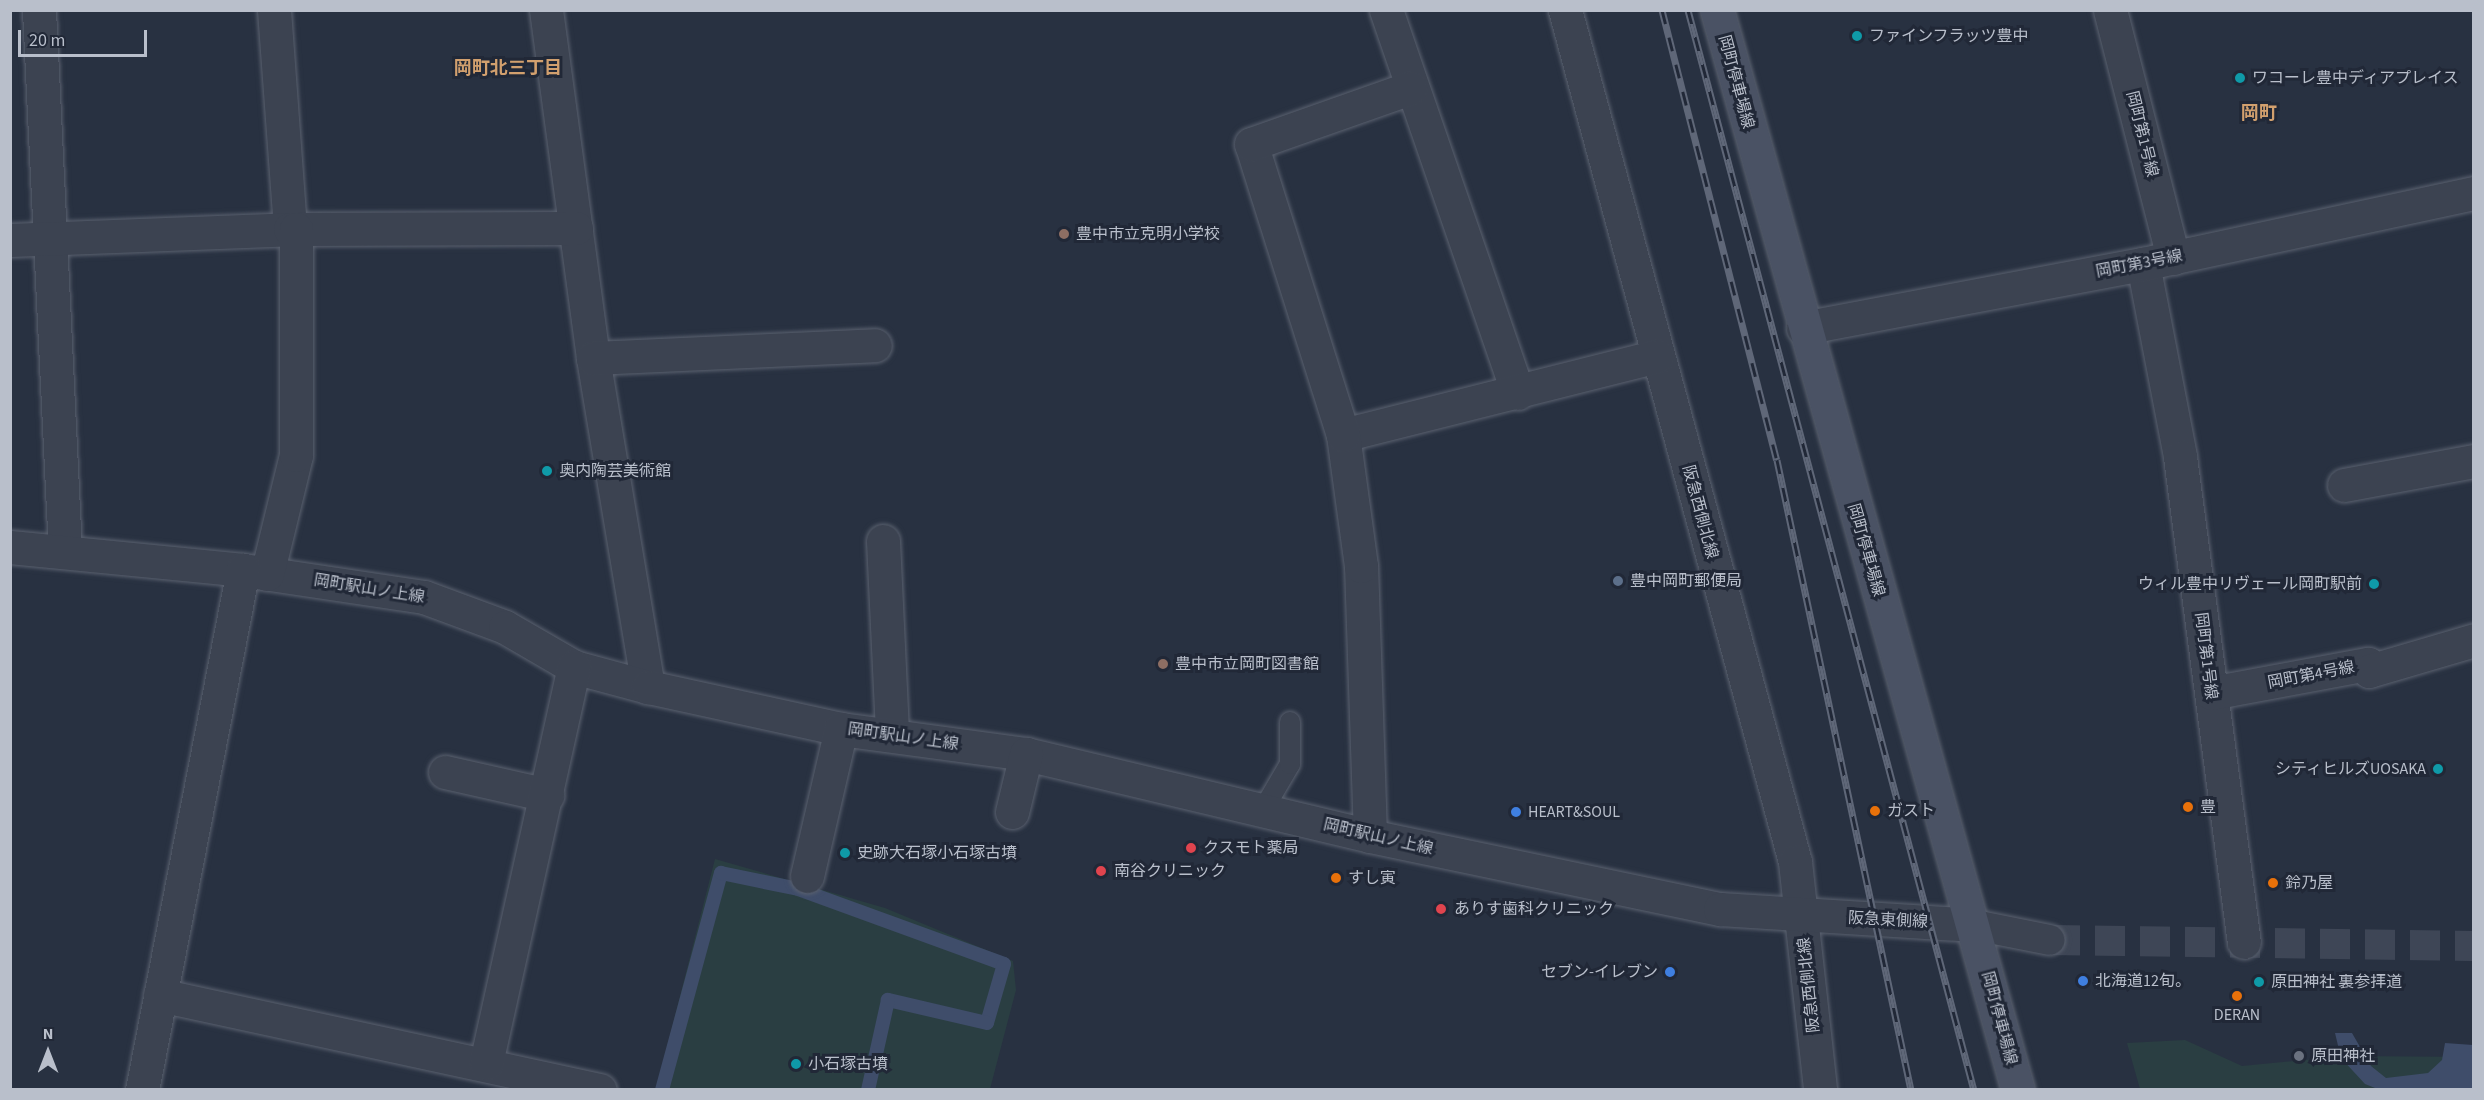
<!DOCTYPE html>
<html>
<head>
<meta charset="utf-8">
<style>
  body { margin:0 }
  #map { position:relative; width:2484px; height:1100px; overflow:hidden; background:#283141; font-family:"Source Sans 3","Noto Sans JP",sans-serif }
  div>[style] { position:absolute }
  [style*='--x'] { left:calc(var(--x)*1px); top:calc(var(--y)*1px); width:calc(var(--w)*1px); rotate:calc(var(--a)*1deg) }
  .green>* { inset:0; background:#2a3e42 }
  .water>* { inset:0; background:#3f4d6a }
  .stream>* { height:14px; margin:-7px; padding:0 7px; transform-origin:7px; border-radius:7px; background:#3f4d6a }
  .pedestrian-tunnel>* { height:30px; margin-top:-15px; transform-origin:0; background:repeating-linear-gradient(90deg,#3e4656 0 30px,transparent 0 45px) }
  .roads { filter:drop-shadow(0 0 2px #5a616f) drop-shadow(0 0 2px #5a616f) }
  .service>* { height:20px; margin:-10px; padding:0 10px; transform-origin:10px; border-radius:10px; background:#3c4351 }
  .pedestrian>* { height:30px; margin:-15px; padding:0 15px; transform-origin:15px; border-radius:15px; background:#3c4351 }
  .minor>* { height:33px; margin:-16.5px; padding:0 16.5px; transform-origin:16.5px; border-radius:16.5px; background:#3c4351 }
  .secondary>* { height:33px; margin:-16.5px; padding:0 16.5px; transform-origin:16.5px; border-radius:16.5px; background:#4a5264 }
  .rail>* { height:7px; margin-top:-3.5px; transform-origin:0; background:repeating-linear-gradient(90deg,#212837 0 14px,#5f6778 0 28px); box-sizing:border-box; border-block:2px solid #5f6778 }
  .dots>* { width:16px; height:16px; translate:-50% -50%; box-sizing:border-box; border:3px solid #212837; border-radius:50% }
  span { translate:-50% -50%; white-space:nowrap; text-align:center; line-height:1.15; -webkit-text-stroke:6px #212837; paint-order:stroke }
  .poi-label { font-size:16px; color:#b9bfcb }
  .left { translate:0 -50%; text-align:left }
  .right { translate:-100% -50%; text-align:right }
  .street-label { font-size:16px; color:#b9bfcb }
  .neighbourhood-label { font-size:18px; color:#d2a06e; font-weight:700 }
  .frame { position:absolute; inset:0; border:12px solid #b9bfcb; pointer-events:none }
  .north { position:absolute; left:18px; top:1022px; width:60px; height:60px; -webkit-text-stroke:4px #212837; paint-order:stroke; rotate:0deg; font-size:16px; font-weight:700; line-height:24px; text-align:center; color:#b9bfcb }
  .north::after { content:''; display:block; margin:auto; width:21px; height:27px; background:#b9bfcb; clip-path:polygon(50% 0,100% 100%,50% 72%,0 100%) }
  .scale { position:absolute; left:18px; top:30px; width:129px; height:27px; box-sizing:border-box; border:3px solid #b9bfcb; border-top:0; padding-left:8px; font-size:18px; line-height:21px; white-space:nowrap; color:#b9bfcb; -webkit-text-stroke:4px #212837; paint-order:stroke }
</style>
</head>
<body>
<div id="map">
  <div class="green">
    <i style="clip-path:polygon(715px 859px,885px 908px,1013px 961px,1016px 990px,990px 1089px,656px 1090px)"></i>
    <i style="clip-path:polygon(2185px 1040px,2242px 1066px,2347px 1056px,2473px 1057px,2473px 1089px,2140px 1089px,2127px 1043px)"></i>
  </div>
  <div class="water">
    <i style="clip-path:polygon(2335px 1033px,2352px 1033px,2371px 1066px,2386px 1078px,2428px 1073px,2442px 1060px,2445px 1043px,2473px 1045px,2473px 1089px,2380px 1090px,2365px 1084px,2341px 1058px)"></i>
  </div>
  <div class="stream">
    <i style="--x:662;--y:1090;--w:225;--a:-74.8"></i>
    <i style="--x:721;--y:873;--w:79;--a:11.7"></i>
    <i style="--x:798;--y:889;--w:219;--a:20"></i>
    <i style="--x:1004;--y:964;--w:61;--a:106.1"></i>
    <i style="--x:987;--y:1023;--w:102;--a:-166.9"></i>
    <i style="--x:888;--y:1000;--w:92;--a:102.5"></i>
  </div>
  <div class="pedestrian-tunnel">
    <i style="--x:2050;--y:940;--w:424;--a:0.8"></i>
  </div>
  <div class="roads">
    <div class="service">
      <i style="--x:1263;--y:810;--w:53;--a:-59.6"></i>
      <i style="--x:1290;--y:764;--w:42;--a:-90"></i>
    </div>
    <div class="pedestrian">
      <i style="--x:1974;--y:925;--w:77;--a:11.2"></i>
    </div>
    <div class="minor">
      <i style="--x:39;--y:10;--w:542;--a:87.25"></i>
      <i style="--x:274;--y:10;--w:220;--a:85.8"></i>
      <i style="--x:546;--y:10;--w:351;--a:82.3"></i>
      <i style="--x:593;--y:358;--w:334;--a:80.5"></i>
      <i style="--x:1386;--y:10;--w:405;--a:71"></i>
      <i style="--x:1565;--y:10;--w:882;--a:74.89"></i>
      <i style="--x:1795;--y:862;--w:229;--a:83.7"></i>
      <i style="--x:2110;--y:10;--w:256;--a:75.7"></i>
      <i style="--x:10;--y:240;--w:280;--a:-2.2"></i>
      <i style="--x:290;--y:229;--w:286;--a:-0.2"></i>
      <i style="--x:2143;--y:264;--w:197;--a:79.1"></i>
      <i style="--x:2180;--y:457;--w:489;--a:82.5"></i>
      <i style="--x:1803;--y:328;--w:346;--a:-10.7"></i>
      <i style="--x:2143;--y:264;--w:339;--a:-12.1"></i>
      <i style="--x:593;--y:358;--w:282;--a:-2.6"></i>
      <i style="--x:1343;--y:435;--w:324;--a:-14.1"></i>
      <i style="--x:2344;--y:485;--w:132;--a:-10.5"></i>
      <i style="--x:883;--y:541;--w:193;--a:87.3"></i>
      <i style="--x:10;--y:547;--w:234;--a:5.6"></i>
      <i style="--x:243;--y:570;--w:183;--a:8.5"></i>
      <i style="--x:424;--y:597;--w:86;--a:20.3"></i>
      <i style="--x:505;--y:627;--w:80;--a:30.1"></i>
      <i style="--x:574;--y:667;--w:77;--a:15.1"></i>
      <i style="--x:648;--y:687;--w:198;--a:12.3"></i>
      <i style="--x:841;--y:729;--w:187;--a:7.7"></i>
      <i style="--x:1026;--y:754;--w:354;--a:13.4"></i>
      <i style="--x:1370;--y:836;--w:358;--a:11.8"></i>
      <i style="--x:1720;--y:909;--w:255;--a:3.6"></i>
      <i style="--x:267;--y:574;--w:122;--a:-76.3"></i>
      <i style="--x:296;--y:455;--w:226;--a:-90"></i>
      <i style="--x:2211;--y:693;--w:160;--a:-10.5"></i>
      <i style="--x:2368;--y:664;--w:7;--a:82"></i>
      <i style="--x:2369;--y:671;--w:109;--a:-16.4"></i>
      <i style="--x:445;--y:772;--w:105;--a:12.7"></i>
      <i style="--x:1012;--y:812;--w:60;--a:-76.4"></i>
      <i style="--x:1370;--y:836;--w:270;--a:-91.9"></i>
      <i style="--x:1361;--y:566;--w:132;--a:-97.8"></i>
      <i style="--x:1343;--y:435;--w:305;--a:-107.5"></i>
      <i style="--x:1251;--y:144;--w:169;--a:-19.4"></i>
      <i style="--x:807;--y:876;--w:151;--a:-77"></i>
      <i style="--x:160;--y:995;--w:450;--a:12.2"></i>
      <i style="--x:486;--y:1063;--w:406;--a:-77.5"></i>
      <i style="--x:142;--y:1090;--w:530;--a:-79.01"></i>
    </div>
    <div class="secondary">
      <i style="--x:1717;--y:10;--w:1121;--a:74.43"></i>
    </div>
  </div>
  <div class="rail">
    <i style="--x:1662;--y:10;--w:464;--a:75.7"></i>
    <i style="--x:1777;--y:460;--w:644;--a:77.99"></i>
    <i style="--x:1688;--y:10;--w:1117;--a:75.17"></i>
  </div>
  <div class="dots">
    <i style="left:1857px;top:36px;background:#0f9aa8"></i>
    <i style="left:2240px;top:78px;background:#0f9aa8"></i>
    <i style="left:1064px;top:234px;background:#8d6e63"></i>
    <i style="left:547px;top:471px;background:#0f9aa8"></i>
    <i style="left:1618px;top:581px;background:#5c6f8a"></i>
    <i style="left:2374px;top:584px;background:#0f9aa8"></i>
    <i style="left:1163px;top:664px;background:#8d6e63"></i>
    <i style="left:2438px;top:769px;background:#0f9aa8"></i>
    <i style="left:2188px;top:807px;background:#e8710a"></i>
    <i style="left:1875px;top:811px;background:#e8710a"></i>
    <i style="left:1516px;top:812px;background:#3f7fe0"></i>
    <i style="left:1191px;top:848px;background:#e0444e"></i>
    <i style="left:845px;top:853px;background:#0f9aa8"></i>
    <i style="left:1101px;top:871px;background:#e0444e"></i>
    <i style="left:1336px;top:878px;background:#e8710a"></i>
    <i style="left:2273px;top:883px;background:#e8710a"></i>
    <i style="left:1441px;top:909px;background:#e0444e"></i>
    <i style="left:1670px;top:972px;background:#3f7fe0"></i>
    <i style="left:2083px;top:981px;background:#3f7fe0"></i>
    <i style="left:2259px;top:982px;background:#0f9aa8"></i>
    <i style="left:2237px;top:996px;background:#e8710a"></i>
    <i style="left:2299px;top:1056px;background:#6b7280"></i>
    <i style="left:796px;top:1064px;background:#0f9aa8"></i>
  </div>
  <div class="poi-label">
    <span class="left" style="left:1869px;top:36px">ファインフラッツ豊中</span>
    <span class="left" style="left:2252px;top:78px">ワコーレ豊中ディアプレイス</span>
    <span class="left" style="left:1076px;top:234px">豊中市立克明小学校</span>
    <span class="left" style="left:559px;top:471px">奥内陶芸美術館</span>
    <span class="left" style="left:1630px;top:581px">豊中岡町郵便局</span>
    <span class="right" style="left:2362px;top:584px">ウィル豊中リヴェール岡町駅前</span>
    <span class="left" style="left:1175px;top:664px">豊中市立岡町図書館</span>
    <span class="right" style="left:2426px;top:769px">シティヒルズUOSAKA</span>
    <span class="left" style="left:2200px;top:807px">豊</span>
    <span class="left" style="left:1887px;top:811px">ガスト</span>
    <span class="left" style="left:1528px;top:812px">HEART&amp;SOUL</span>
    <span class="left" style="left:1203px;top:848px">クスモト薬局</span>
    <span class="left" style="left:857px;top:853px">史跡大石塚小石塚古墳</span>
    <span class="left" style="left:1114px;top:871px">南谷クリニック</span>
    <span class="left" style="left:1348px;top:878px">すし寅</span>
    <span class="left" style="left:2285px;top:883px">鈴乃屋</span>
    <span class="left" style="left:1454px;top:909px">ありす歯科クリニック</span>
    <span class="right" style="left:1658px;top:972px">セブン-イレブン</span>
    <span class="left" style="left:2095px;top:981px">北海道12旬。</span>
    <span class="left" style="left:2271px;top:982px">原田神社 裏参拝道</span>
    <span style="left:2237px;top:1015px">DERAN</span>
    <span class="left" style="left:2311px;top:1056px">原田神社</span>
    <span class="left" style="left:808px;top:1064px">小石塚古墳</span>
  </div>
  <div class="street-label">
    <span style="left:1736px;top:82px;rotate:75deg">岡町停車場線</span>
    <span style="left:2142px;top:134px;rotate:76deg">岡町第1号線</span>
    <span style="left:2139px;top:264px;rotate:-11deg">岡町第3号線</span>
    <span style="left:1700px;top:512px;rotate:75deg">阪急西側北線</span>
    <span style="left:1866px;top:550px;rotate:74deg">岡町停車場線</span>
    <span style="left:369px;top:589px;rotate:9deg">岡町駅山ノ上線</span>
    <span style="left:2206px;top:656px;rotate:83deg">岡町第1号線</span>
    <span style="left:2311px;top:675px;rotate:-11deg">岡町第4号線</span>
    <span style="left:903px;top:737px;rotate:8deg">岡町駅山ノ上線</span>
    <span style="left:1378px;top:837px;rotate:13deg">岡町駅山ノ上線</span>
    <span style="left:1888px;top:920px;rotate:3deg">阪急東側線</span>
    <span style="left:1809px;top:985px;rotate:-96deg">阪急西側北線</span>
    <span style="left:1999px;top:1018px;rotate:75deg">岡町停車場線</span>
  </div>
  <div class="neighbourhood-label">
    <span style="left:508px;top:69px">岡町北三丁目</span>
    <span style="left:2259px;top:114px">岡町</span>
  </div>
  <div class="frame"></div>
  <div class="north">N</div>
  <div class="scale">20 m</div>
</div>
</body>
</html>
